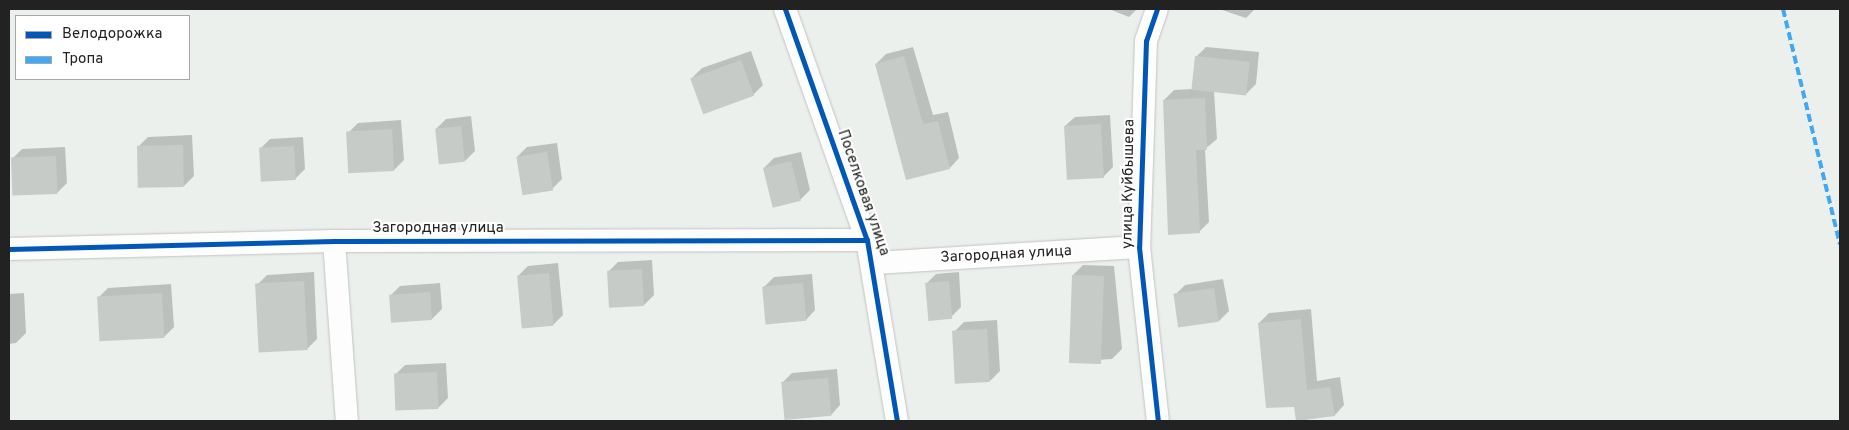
<!DOCTYPE html>
<html>
<head>
<meta charset="utf-8">
<style>
  body { margin:0 }
  #map { position:relative; width:1849px; height:430px; overflow:hidden; background:#ebf0ed; font-family:Overpass,sans-serif }
  div>[style] { position:absolute }
  [style*='--x'] { left:calc(var(--x)*1px); top:calc(var(--y)*1px); width:calc(var(--w)*1px); rotate:calc(var(--a)*1deg) }
  .shadow>* { inset:0; background:#0003 }
  .building>* { inset:0; background:#c7cbc8; transform-origin:0 0 }
  .roads { filter:drop-shadow(0 0 1px #c1c3c2) drop-shadow(0 0 1px #c1c3c2) }
  .street>* { height:22px; margin:-11px; padding:0 11px; transform-origin:11px; border-radius:11px; background:#fcfdfc }
  .quiet>* { height:4px; margin-top:-2px; transform-origin:0; background:repeating-linear-gradient(90deg,#3fa9f5 0 8px,transparent 0 12px) }
  .cycleway>* { height:5px; margin:-2.5px; padding:0 2.5px; transform-origin:2.5px; border-radius:2.5px; background:#0057b8 }
  span { translate:-50% -50%; white-space:nowrap; text-align:center; line-height:1.15; -webkit-text-stroke:4px #fff; paint-order:stroke }
  .street-label { font-size:15px; color:#222 }
  .frame { position:absolute; inset:0; border:10px solid #222; pointer-events:none }
  .legend { position:absolute; left:15px; top:15px; width:175px; height:65px; box-sizing:border-box; background:#fff; border:1px solid #a7a7a7; margin:0; padding:6px 9px; list-style:none; font-size:15px; color:#222 }
  .legend li { display:flex; align-items:center; gap:10px; height:25px }
  .legend b { width:25px; border:1px solid #a7a7a7 }
</style>
</head>
<body>
<div id="map">
  <div class="shadow">
    <i style="clip-path:polygon(1109px 9px,1137px 9px,1129px 17px)"></i>
    <i style="clip-path:polygon(1219px 9px,1255px 9px,1246px 18px)"></i>
    <i style="clip-path:polygon(913px 47px,933px 115px,948px 112px,959px 158px,950px 168px,876px 64px,886px 54px)"></i>
    <i style="clip-path:polygon(1206px 47px,1259px 52px,1256px 84px,1246px 94px,1214px 91px,1217px 139px,1205px 149px,1209px 222px,1199px 232px,1164px 100px,1174px 90px,1193px 89px,1196px 57px)"></i>
    <i style="clip-path:polygon(751px 51px,763px 85px,753px 95px,692px 78px,702px 68px)"></i>
    <i style="clip-path:polygon(1110px 115px,1113px 167px,1103px 177px,1065px 126px,1075px 117px)"></i>
    <i style="clip-path:polygon(471px 116px,475px 151px,465px 161px,436px 129px,446px 119px)"></i>
    <i style="clip-path:polygon(401px 120px,404px 160px,394px 170px,348px 133px,358px 123px)"></i>
    <i style="clip-path:polygon(192px 135px,194px 176px,184px 186px,138px 147px,148px 137px)"></i>
    <i style="clip-path:polygon(303px 137px,305px 169px,295px 179px,260px 149px,270px 139px)"></i>
    <i style="clip-path:polygon(557px 143px,562px 179px,552px 189px,517px 157px,527px 147px)"></i>
    <i style="clip-path:polygon(65px 147px,67px 183px,57px 193px,12px 159px,22px 149px)"></i>
    <i style="clip-path:polygon(801px 152px,810px 190px,800px 200px,764px 168px,774px 158px)"></i>
    <i style="clip-path:polygon(652px 260px,654px 295px,644px 305px,610px 307px,608px 272px,618px 262px)"></i>
    <i style="clip-path:polygon(558px 263px,563px 315px,553px 325px,518px 276px,528px 266px)"></i>
    <i style="clip-path:polygon(1083px 265px,1114px 266px,1122px 349px,1112px 359px,1081px 361px,1073px 275px)"></i>
    <i style="clip-path:polygon(314px 272px,317px 339px,307px 349px,257px 285px,267px 275px)"></i>
    <i style="clip-path:polygon(959px 272px,961px 307px,951px 317px,926px 284px,936px 274px)"></i>
    <i style="clip-path:polygon(812px 274px,815px 310px,806px 320px,764px 287px,774px 277px)"></i>
    <i style="clip-path:polygon(1223px 279px,1229px 311px,1219px 321px,1175px 295px,1185px 285px)"></i>
    <i style="clip-path:polygon(440px 283px,442px 309px,432px 319px,390px 296px,400px 286px)"></i>
    <i style="clip-path:polygon(171px 284px,174px 327px,164px 337px,98px 298px,108px 288px)"></i>
    <i style="clip-path:polygon(24px 293px,26px 333px,16px 343px,9px 344px,9px 294px)"></i>
    <i style="clip-path:polygon(1311px 309px,1317px 381px,1340px 377px,1344px 405px,1335px 415px,1297px 421px,1295px 406px,1259px 323px,1269px 313px)"></i>
    <i style="clip-path:polygon(997px 320px,1000px 371px,990px 381px,954px 332px,964px 322px)"></i>
    <i style="clip-path:polygon(446px 363px,448px 398px,438px 408px,395px 375px,405px 365px)"></i>
    <i style="clip-path:polygon(837px 369px,840px 405px,831px 415px,782px 383px,792px 373px)"></i>
  </div>
  <div class="building">
    <i style="clip-path:polygon(904px 56px,923px 124px,938px 121px,950px 169px,906px 180px,875px 64px)"></i>
    <i style="left:1195px;top:56px;width:55px;height:34px;rotate:6deg"></i>
    <i style="left:741px;top:60px;width:38px;height:54px;rotate:70deg"></i>
    <i style="clip-path:polygon(1205px 98px,1207px 150px,1196px 150px,1200px 233px,1168px 235px,1163px 100px)"></i>
    <i style="left:1101px;top:124px;width:54px;height:37px;rotate:87deg"></i>
    <i style="left:461px;top:126px;width:36px;height:26px;rotate:84deg"></i>
    <i style="left:392px;top:129px;width:42px;height:46px;rotate:87deg"></i>
    <i style="left:183px;top:145px;width:42px;height:46px;rotate:89deg"></i>
    <i style="left:294px;top:146px;width:34px;height:35px;rotate:87deg"></i>
    <i style="left:547px;top:152px;width:39px;height:31px;rotate:81deg"></i>
    <i style="left:56px;top:156px;width:38px;height:45px;rotate:88deg"></i>
    <i style="left:791px;top:161px;width:41px;height:29px;rotate:76deg"></i>
    <i style="left:642px;top:269px;width:37px;height:35px;rotate:87deg"></i>
    <i style="left:549px;top:273px;width:53px;height:32px;rotate:85deg"></i>
    <i style="left:1072px;top:275px;width:32px;height:88px;rotate:2deg"></i>
    <i style="left:304px;top:281px;width:69px;height:49px;rotate:87deg"></i>
    <i style="left:949px;top:281px;width:38px;height:24px;rotate:85deg"></i>
    <i style="left:803px;top:283px;width:38px;height:41px;rotate:85deg"></i>
    <i style="left:1214px;top:288px;width:34px;height:41px;rotate:82deg"></i>
    <i style="left:430px;top:292px;width:28px;height:41px;rotate:86deg"></i>
    <i style="left:162px;top:293px;width:45px;height:65px;rotate:87deg"></i>
    <i style="clip-path:polygon(1301px 319px,1307px 390px,1330px 387px,1335px 416px,1296px 421px,1294px 407px,1266px 408px,1258px 323px)"></i>
    <i style="left:987px;top:329px;width:53px;height:35px;rotate:87deg"></i>
    <i style="left:437px;top:372px;width:37px;height:43px;rotate:88deg"></i>
    <i style="left:828px;top:378px;width:38px;height:47px;rotate:85deg"></i>
  </div>
  <div class="roads">
    <div class="street">
      <i style="--x:785;--y:9;--w:245;--a:70.5"></i>
      <i style="--x:867;--y:240;--w:183;--a:80.6"></i>
      <i style="--x:1157;--y:9;--w:34;--a:109"></i>
      <i style="--x:1146;--y:41;--w:206;--a:91.9"></i>
      <i style="--x:1139;--y:247;--w:175;--a:83.8"></i>
      <i style="--x:334;--y:241;--w:180;--a:85.9"></i>
      <i style="--x:9;--y:249;--w:325;--a:-1.4"></i>
      <i style="--x:334;--y:241;--w:533;--a:-0.11"></i>
      <i style="--x:874;--y:263;--w:265;--a:-3.5"></i>
    </div>
  </div>
  <div class="quiet">
    <i style="--x:1783;--y:9;--w:242;--a:76.4"></i>
  </div>
  <div class="cycleway">
    <i style="--x:785;--y:9;--w:245;--a:70.5"></i>
    <i style="--x:867;--y:240;--w:183;--a:80.6"></i>
    <i style="--x:1157;--y:9;--w:34;--a:109"></i>
    <i style="--x:1146;--y:41;--w:206;--a:91.9"></i>
    <i style="--x:1139;--y:247;--w:175;--a:83.8"></i>
    <i style="--x:9;--y:249;--w:325;--a:-1.4"></i>
    <i style="--x:334;--y:241;--w:533;--a:-0.11"></i>
  </div>
  <div class="street-label">
    <span style="left:1129px;top:184px;rotate:-89deg">улица Куйбышева</span>
    <span style="left:863px;top:193px;rotate:71deg">Поселковая улица</span>
    <span style="left:438px;top:229px">Загородная улица</span>
    <span style="left:1006px;top:255px;rotate:-3deg">Загородная улица</span>
  </div>
  <div class="frame"></div>
  <ul class="legend">
  <li><b style="height:6px;background:#0057b8"></b>Велодорожка</li>
  <li><b style="height:6px;background:#3fa9f5"></b>Тропа</li>
  </ul>
</div>
</body>
</html>
